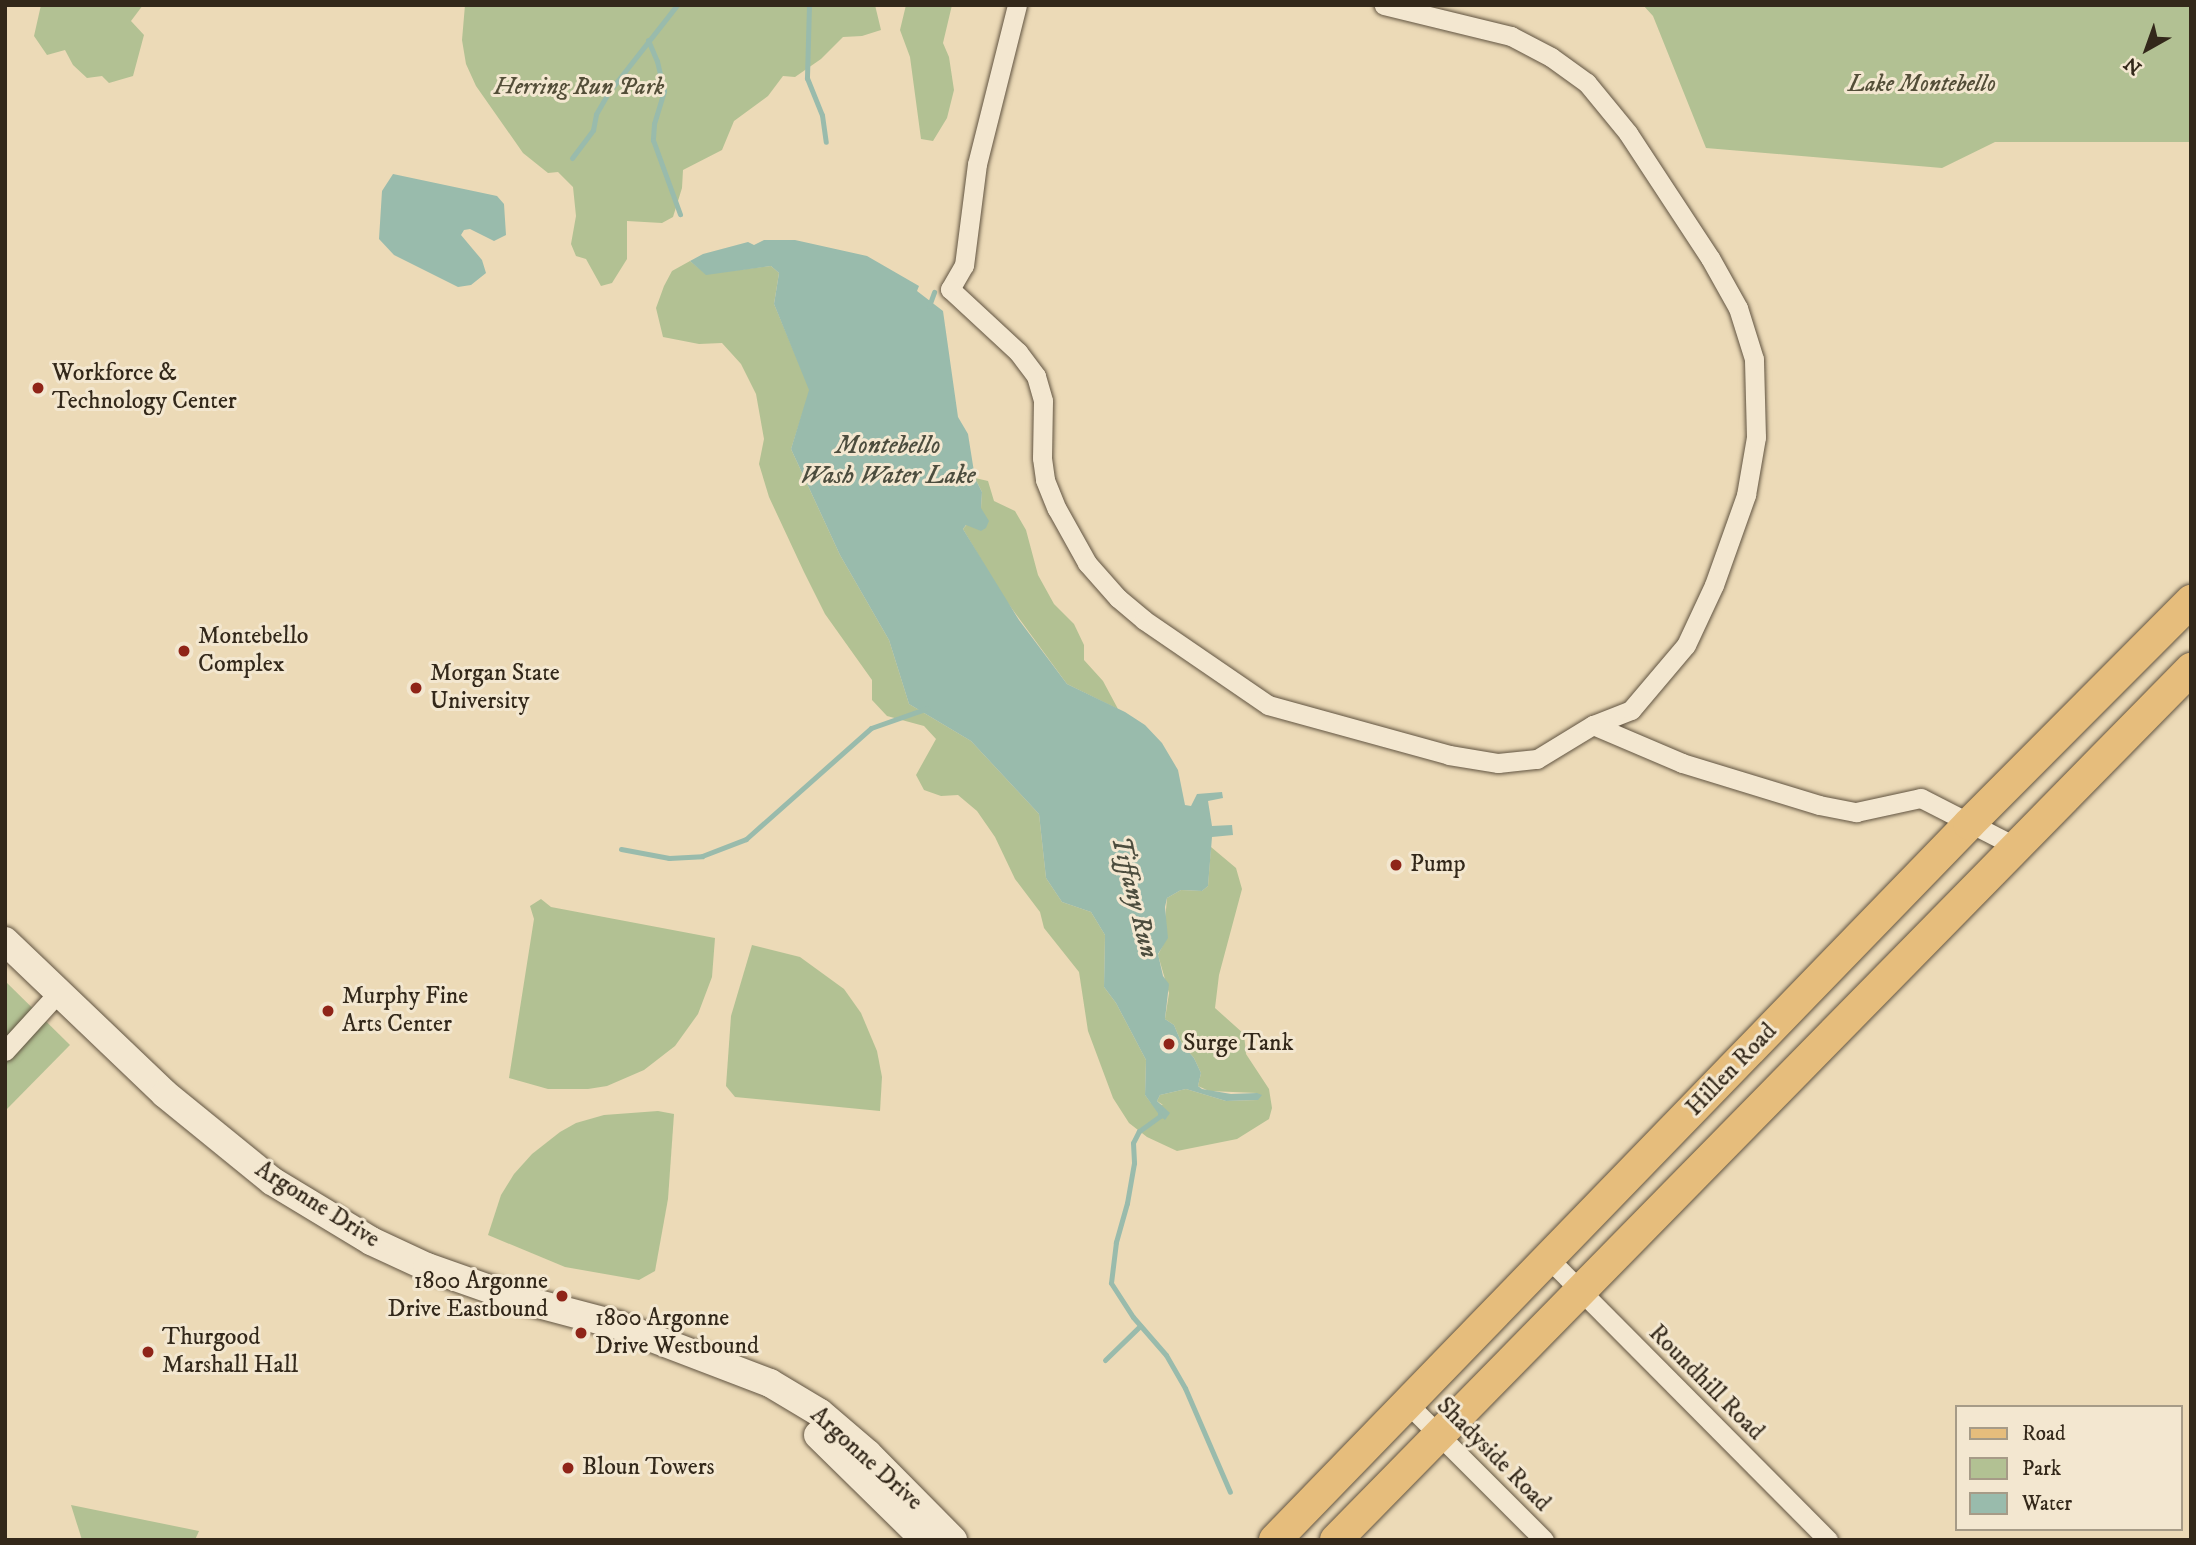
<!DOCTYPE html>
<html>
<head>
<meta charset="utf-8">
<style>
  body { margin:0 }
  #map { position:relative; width:2196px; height:1545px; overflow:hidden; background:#ecdab7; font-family:"IM FELL DW Pica",serif }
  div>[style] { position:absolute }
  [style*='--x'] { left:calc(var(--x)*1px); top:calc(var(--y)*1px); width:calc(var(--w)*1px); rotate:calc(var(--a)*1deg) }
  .green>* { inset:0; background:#b2c193 }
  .water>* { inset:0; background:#99bbac }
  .stream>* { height:5px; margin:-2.5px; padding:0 2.5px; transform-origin:2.5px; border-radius:2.5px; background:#99bbac }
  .roads { filter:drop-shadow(0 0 2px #615441) drop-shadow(0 0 2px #615441) }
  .minor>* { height:19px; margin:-9.5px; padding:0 9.5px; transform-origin:9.5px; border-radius:9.5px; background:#f3e7d0 }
  .secondary>* { height:28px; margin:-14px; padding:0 14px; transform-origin:14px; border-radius:14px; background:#f3e7d0 }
  .primary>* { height:32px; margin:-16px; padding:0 16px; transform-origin:16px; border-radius:16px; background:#e6bd7c }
  .dots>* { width:19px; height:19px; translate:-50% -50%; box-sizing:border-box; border:4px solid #f3e7d0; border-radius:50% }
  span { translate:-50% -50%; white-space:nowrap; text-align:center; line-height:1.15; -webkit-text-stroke:6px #f3e7d0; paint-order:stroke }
  .park-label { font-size:24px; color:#534e38; font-style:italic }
  .poi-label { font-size:24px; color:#33281a }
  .left { translate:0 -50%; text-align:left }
  .right { translate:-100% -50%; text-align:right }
  .street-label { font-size:24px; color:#33281a }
  .water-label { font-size:26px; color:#4c4d3e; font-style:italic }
  .frame { position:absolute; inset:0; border:7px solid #33281a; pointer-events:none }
  .legend { position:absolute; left:1955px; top:1405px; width:228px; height:126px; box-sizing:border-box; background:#f3e7d0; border:2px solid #a69b87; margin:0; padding:9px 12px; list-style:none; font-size:21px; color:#33281a }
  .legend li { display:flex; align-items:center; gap:14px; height:35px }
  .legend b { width:35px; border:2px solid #a69b87 }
  .north { position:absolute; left:2112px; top:14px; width:70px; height:70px; -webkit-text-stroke:5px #f3e7d0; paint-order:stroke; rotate:220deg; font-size:19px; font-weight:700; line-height:28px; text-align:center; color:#33281a }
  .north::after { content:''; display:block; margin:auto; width:24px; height:32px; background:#33281a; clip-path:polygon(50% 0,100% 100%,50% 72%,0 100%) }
</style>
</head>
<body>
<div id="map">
  <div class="green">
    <i style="clip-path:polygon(41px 5px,143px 5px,131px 21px,144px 35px,133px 76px,109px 83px,102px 76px,87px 78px,73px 65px,65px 50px,47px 55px,34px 36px)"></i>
    <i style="clip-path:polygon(465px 5px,875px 5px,881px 30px,862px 36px,843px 37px,821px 59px,795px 77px,783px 76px,768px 96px,734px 121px,722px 150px,683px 170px,682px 188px,673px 217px,662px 223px,627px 221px,627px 259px,612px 283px,601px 286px,586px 259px,576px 256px,571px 244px,576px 216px,573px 187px,558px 172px,548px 173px,523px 153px,476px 86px,466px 64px,462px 40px)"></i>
    <i style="clip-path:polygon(906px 5px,952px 5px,943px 43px,949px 57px,954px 90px,947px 118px,933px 141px,921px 139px,910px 57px,900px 30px)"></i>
    <i style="clip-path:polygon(1643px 5px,2191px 5px,2191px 142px,1995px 142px,1942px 168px,1706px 148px,1653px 16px)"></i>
    <i style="clip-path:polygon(690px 261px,706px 274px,771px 266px,779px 273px,774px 304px,810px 390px,791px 449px,840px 555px,889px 640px,909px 704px,971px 741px,1039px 814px,1046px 878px,1062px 902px,1091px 912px,1105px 935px,1104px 987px,1116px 1003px,1146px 1060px,1145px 1095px,1151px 1103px,1163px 1105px,1157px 1101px,1160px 1095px,1186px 1089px,1226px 1101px,1258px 1100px,1257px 1093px,1209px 1091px,1198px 1086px,1201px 1073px,1194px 1058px,1182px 1044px,1174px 1025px,1165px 1019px,1169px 993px,1158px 955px,1163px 945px,1167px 898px,1181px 890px,1202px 891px,1208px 886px,1211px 847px,1236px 868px,1242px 889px,1219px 975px,1215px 1008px,1244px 1034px,1246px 1054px,1269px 1089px,1272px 1108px,1269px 1119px,1237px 1139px,1177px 1151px,1147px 1137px,1129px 1123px,1113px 1098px,1088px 1031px,1079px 972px,1044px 928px,1040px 912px,1015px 879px,995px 837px,977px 811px,958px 795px,941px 796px,924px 790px,916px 775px,936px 739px,924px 726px,887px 716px,872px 700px,872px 680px,825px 614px,804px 572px,769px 497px,759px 464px,764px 439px,756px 394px,741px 364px,722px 343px,699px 344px,663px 337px,656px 308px,664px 286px,672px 271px)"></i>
    <i style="clip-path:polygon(975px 478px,988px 481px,994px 501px,1015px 511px,1026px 530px,1038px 575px,1054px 604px,1074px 624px,1084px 645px,1084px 660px,1103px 681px,1118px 709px,1067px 684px,1002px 595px,963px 529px,981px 508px,982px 492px)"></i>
    <i style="clip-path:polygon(541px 899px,551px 907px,715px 938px,712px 977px,698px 1014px,675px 1046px,644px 1070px,607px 1086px,588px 1089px,548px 1089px,509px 1078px,534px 919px,530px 906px)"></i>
    <i style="clip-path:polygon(752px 945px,800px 957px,844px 989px,861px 1013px,877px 1051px,882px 1077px,880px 1111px,735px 1097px,726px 1086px,731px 1016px)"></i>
    <i style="clip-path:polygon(5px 981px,70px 1045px,5px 1111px)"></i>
    <i style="clip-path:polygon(658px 1111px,674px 1114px,668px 1199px,655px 1271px,639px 1280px,565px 1267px,488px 1235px,501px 1195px,514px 1174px,532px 1154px,560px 1132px,576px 1123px,604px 1115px)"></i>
    <i style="clip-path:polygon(71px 1505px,199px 1531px,195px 1540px,82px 1540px)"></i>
  </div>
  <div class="water">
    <i style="clip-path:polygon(393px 174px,497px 196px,504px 204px,506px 235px,494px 241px,470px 229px,464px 230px,461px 235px,482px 260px,486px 273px,471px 285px,458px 287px,394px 255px,379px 239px,382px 191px)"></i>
    <i style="clip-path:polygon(764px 240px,795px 240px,867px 256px,919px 286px,917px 291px,943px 311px,958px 417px,968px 434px,975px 478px,982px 492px,981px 508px,989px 521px,986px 528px,981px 531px,966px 525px,963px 529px,1019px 620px,1067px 684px,1125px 712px,1145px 725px,1162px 743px,1178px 770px,1185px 805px,1191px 806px,1197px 794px,1222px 792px,1223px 798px,1208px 801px,1212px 826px,1232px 825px,1233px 835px,1212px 837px,1208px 886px,1202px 891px,1181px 890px,1167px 898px,1165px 907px,1168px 938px,1158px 954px,1163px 976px,1169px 984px,1165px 1019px,1174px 1025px,1182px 1044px,1194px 1058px,1201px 1073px,1198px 1086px,1202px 1089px,1231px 1094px,1257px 1093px,1262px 1095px,1258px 1100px,1226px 1101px,1186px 1089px,1160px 1095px,1157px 1101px,1170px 1113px,1165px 1120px,1160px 1116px,1145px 1095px,1146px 1060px,1116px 1003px,1104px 987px,1105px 935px,1091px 912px,1062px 902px,1046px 878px,1039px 814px,971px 741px,909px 704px,889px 640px,840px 555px,791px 449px,809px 390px,774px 304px,779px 273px,771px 266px,706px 275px,690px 261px,703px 254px,748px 242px,754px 245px)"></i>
  </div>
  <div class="stream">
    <i style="--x:809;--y:5;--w:73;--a:91.6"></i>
    <i style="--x:807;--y:78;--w:40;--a:68"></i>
    <i style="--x:822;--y:115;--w:27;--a:82"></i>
    <i style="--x:648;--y:40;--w:23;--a:67"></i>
    <i style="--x:657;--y:61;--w:31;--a:77"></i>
    <i style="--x:664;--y:91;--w:34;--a:107"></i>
    <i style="--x:654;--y:124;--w:16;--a:94"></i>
    <i style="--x:653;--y:140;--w:79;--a:70"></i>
    <i style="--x:572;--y:158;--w:35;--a:-53"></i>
    <i style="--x:593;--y:130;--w:16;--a:-79"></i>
    <i style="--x:596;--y:114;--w:24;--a:-60"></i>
    <i style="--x:608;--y:93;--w:112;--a:-51.9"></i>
    <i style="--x:929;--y:306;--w:15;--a:-70"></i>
    <i style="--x:621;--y:849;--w:49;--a:10.6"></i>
    <i style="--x:669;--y:858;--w:33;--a:-3"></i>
    <i style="--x:702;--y:856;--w:47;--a:-21.1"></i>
    <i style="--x:746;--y:839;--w:167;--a:-41.6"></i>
    <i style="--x:871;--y:728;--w:60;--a:-19.3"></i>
    <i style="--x:1160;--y:1110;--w:6;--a:90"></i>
    <i style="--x:1160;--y:1116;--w:26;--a:144"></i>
    <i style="--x:1139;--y:1131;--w:13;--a:117"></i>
    <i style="--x:1133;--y:1143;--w:20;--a:87"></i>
    <i style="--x:1134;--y:1163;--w:41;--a:99.9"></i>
    <i style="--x:1127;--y:1203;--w:41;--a:105.8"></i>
    <i style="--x:1116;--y:1242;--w:41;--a:97"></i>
    <i style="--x:1111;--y:1283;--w:40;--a:57.1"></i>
    <i style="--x:1133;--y:1317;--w:50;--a:49"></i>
    <i style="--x:1166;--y:1355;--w:38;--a:60"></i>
    <i style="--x:1185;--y:1388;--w:113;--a:66.6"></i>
    <i style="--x:1105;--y:1360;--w:49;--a:-44.2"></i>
  </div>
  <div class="roads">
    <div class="minor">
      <i style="--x:1017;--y:5;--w:164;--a:104.1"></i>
      <i style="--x:977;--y:164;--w:102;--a:97.3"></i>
      <i style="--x:964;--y:265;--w:28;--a:120"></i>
      <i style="--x:950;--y:289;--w:93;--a:42.8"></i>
      <i style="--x:1018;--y:352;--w:30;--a:53"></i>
      <i style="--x:1036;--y:376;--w:26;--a:74"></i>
      <i style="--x:1043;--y:401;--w:57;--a:91"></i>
      <i style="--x:1042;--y:458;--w:22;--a:82"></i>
      <i style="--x:1045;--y:480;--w:31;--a:68"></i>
      <i style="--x:1057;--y:509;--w:62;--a:60.9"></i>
      <i style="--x:1087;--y:563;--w:47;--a:48.5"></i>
      <i style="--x:1118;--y:598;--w:34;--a:40"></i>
      <i style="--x:1144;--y:620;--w:150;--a:34.4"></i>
      <i style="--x:1268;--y:705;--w:188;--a:15.4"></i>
      <i style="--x:1449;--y:755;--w:50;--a:9.3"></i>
      <i style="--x:1498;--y:763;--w:39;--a:-6"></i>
      <i style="--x:1537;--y:759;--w:66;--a:-31.3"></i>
      <i style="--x:1593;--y:725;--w:41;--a:-21.5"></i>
      <i style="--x:1631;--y:710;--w:85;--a:-49.8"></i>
      <i style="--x:1686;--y:645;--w:66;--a:-65"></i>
      <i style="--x:1714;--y:585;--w:96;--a:-70.4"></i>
      <i style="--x:1746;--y:495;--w:59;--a:-80.2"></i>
      <i style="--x:1756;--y:437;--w:78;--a:-91.5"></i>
      <i style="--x:1754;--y:359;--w:53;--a:-107.4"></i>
      <i style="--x:1738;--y:308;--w:57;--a:-119.2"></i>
      <i style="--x:1710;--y:258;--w:149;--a:-123.3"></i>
      <i style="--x:1628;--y:133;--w:65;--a:-129.4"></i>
      <i style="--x:1587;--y:83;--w:44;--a:-144.2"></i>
      <i style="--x:1551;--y:57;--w:45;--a:-152.3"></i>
      <i style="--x:1511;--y:36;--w:131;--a:-166.3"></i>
      <i style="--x:1593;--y:725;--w:97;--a:23.1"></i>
      <i style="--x:1682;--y:763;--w:143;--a:17"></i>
      <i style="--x:1819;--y:805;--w:38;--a:11"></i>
      <i style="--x:1856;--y:812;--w:66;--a:-12.2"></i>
      <i style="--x:1921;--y:798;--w:106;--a:27.1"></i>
      <i style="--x:5;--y:1051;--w:79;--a:-47.6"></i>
      <i style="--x:1550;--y:1260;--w:395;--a:45.2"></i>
      <i style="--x:1408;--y:1404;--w:192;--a:45"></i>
    </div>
    <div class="secondary">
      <i style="--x:5;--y:941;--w:221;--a:43.7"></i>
      <i style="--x:165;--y:1094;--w:138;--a:39.1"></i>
      <i style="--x:272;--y:1181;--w:116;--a:31.2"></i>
      <i style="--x:371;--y:1241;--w:62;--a:24.9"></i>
      <i style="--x:427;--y:1267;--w:90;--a:19.4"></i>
      <i style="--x:512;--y:1297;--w:110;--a:14.8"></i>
      <i style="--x:618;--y:1325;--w:163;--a:20.9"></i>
      <i style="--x:770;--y:1383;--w:58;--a:31"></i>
      <i style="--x:820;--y:1413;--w:63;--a:40.5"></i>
      <i style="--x:868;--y:1454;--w:121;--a:45.3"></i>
      <i style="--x:818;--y:1435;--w:150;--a:44.5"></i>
    </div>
    <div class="primary">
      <i style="--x:1275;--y:1540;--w:997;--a:-45.89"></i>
      <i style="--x:1969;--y:824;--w:315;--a:-45.1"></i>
      <i style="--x:1336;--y:1540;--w:1221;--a:-45.53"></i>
    </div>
  </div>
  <div class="dots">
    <i style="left:38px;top:388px;background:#8f2418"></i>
    <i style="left:184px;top:651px;background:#8f2418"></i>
    <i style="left:416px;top:688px;background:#8f2418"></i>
    <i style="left:1396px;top:865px;background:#8f2418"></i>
    <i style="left:328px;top:1011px;background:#8f2418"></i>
    <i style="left:1169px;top:1044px;background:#8f2418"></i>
    <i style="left:562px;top:1296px;background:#8f2418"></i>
    <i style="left:581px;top:1333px;background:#8f2418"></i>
    <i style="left:148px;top:1352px;background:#8f2418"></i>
    <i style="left:568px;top:1468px;background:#8f2418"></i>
  </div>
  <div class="park-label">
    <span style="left:1922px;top:85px">Lake Montebello</span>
    <span style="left:579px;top:88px">Herring Run Park</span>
  </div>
  <div class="poi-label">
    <span class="left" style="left:52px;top:388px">Workforce &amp;<br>Technology Center</span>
    <span class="left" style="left:198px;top:651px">Montebello<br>Complex</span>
    <span class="left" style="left:430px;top:688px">Morgan State<br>University</span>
    <span class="left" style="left:1410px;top:865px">Pump</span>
    <span class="left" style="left:342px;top:1011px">Murphy Fine<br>Arts Center</span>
    <span class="left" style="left:1183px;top:1044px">Surge Tank</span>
    <span class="right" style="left:548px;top:1296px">1800 Argonne<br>Drive Eastbound</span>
    <span class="left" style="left:595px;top:1333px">1800 Argonne<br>Drive Westbound</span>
    <span class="left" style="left:162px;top:1352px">Thurgood<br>Marshall Hall</span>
    <span class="left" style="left:582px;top:1468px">Bloun Towers</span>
  </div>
  <div class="street-label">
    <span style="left:1732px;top:1070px;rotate:-46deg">Hillen Road</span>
    <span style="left:317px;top:1205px;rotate:32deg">Argonne Drive</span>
    <span style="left:1706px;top:1383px;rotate:45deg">Roundhill Road</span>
    <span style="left:1493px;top:1455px;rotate:45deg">Shadyside Road</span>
    <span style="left:866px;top:1459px;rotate:42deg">Argonne Drive</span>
  </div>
  <div class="water-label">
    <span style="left:888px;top:461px">Montebello<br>Wash Water Lake</span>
    <span style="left:1134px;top:897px;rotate:76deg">Tiffany Run</span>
  </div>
  <div class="frame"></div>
  <ul class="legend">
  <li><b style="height:9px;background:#e6bd7c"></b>Road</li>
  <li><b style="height:19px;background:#b2c193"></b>Park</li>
  <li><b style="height:19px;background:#99bbac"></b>Water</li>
  </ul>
  <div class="north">N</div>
</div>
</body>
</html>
